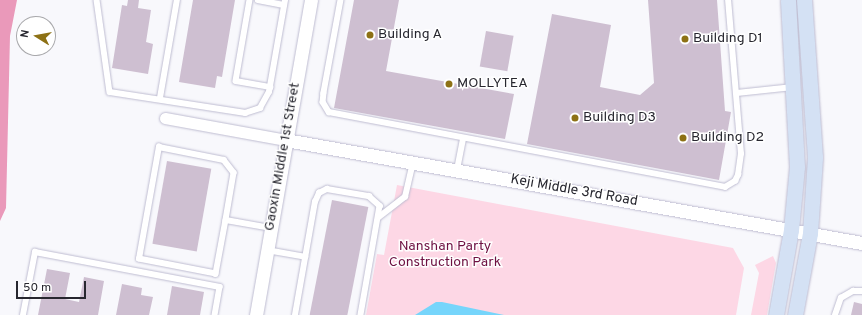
<!DOCTYPE html>
<html>
<head>
<meta charset="utf-8">
<style>
  body { margin:0 }
  #map { position:relative; width:862px; height:315px; overflow:hidden; background:#f8f8fc; font-family:Overpass,sans-serif }
  div>[style] { position:absolute }
  [style*='--x'] { left:calc(var(--x)*1px); top:calc(var(--y)*1px); width:calc(var(--w)*1px); rotate:calc(var(--a)*1deg) }
  .green>* { inset:0; background:#fdd7e5 }
  .forest>* { inset:0; background:#ea99ba }
  .water>* { inset:0; background:#76d5fb }
  .building>* { inset:0; background:#cebfd1; transform-origin:0 0 }
  .roads { filter:drop-shadow(0 0 1px #bebcd1) drop-shadow(0 0 1px #bebcd1) }
  .service>* { height:5.5px; margin:-2.75px; padding:0 2.75px; transform-origin:2.75px; border-radius:2.75px; background:#fff }
  .minor>* { height:11px; margin:-5.5px; padding:0 5.5px; transform-origin:5.5px; border-radius:5.5px; background:#fff }
  .tertiary>* { height:13px; margin:-6.5px; padding:0 6.5px; transform-origin:6.5px; border-radius:6.5px; background:#fff }
  .secondary>* { height:15px; margin:-7.5px; padding:0 7.5px; transform-origin:7.5px; border-radius:7.5px; background:#d4e1f4 }
  .dots>* { width:11px; height:11px; translate:-50% -50%; box-sizing:border-box; border:2px solid #fff; border-radius:50% }
  span { translate:-50% -50%; white-space:nowrap; text-align:center; line-height:1.15; -webkit-text-stroke:3px #fff; paint-order:stroke }
  .poi-label { font-size:14px; color:#27272f }
  .left { translate:0 -50%; text-align:left }
  .street-label { font-size:14px; color:#27272f }
  .park-label { font-size:14px; color:#6e1042 }
  .north { position:absolute; left:16px; top:16px; width:40px; height:40px; box-sizing:border-box; background:#fff; border:1px solid #a9a9ac; border-radius:50%; rotate:281deg; font-size:11px; font-weight:700; line-height:16px; text-align:center; color:#27272f }
  .north::after { content:''; display:block; margin:auto; width:14px; height:18px; background:#8d7115; clip-path:polygon(50% 0,100% 100%,50% 72%,0 100%) }
  .scale { position:absolute; left:16px; top:281px; width:70px; height:18px; box-sizing:border-box; border:2px solid #27272f; border-top:0; padding-left:5px; font-size:12px; line-height:14px; white-space:nowrap; color:#27272f; -webkit-text-stroke:3px #fff; paint-order:stroke }
</style>
</head>
<body>
<div id="map">
  <div class="green">
    <i style="clip-path:polygon(397px 185px,733px 248px,744px 268px,736px 315px,366px 315px,377px 254px,384px 255px)"></i>
    <i style="clip-path:polygon(773px 256px,776px 263px,767px 315px,751px 315px,759px 273px,755px 265px)"></i>
  </div>
  <div class="forest">
    <i style="clip-path:polygon(0 0,17px 0,10px 36px,6px 208px,0 221px)"></i>
  </div>
  <div class="water">
    <i style="clip-path:polygon(436px 302px,442px 302px,504px 315px,415px 315px)"></i>
  </div>
  <div class="building">
    <i style="clip-path:polygon(128px 0,139px 0,138px 8px,151px 10px,146px 42px,153px 44px,148px 74px,112px 68px,122px 5px,127px 6px)"></i>
    <i style="clip-path:polygon(193px 0,235px 0,222px 77px,217px 76px,215px 88px,179px 82px)"></i>
    <i style="clip-path:polygon(354px 0,399px 0,386px 71px,514px 94px,505px 139px,334px 108px)"></i>
    <i style="clip-path:polygon(648px 0,717px 0,725px 111px,731px 112px,719px 180px,527px 144px,552px 14px,611px 25px,600px 87px,640px 95px,654px 83px)"></i>
    <i style="left:486px;top:31px;width:28px;height:36px;rotate:10deg"></i>
    <i style="left:167px;top:161px;width:45px;height:84px;rotate:10deg"></i>
    <i style="left:332px;top:200px;width:37px;height:117px;rotate:11deg"></i>
    <i style="clip-path:polygon(47px 269px,70px 273px,65px 299px,79px 302px,84px 277px,104px 281px,98px 315px,38px 315px)"></i>
    <i style="clip-path:polygon(122px 284px,142px 288px,141px 295px,153px 297px,149px 315px,116px 315px)"></i>
    <i style="clip-path:polygon(172px 286px,204px 292px,200px 315px,167px 315px)"></i>
    <i style="clip-path:polygon(854px 302px,862px 304px,862px 315px,851px 315px)"></i>
  </div>
  <div class="roads">
    <div class="service">
      <i style="--x:97;--y:0;--w:93;--a:82"></i>
      <i style="--x:110;--y:92;--w:137;--a:8.8"></i>
      <i style="--x:245;--y:113;--w:16;--a:-18"></i>
      <i style="--x:260;--y:108;--w:18;--a:-61"></i>
      <i style="--x:269;--y:92;--w:93;--a:-80.1"></i>
      <i style="--x:250;--y:0;--w:82;--a:99.8"></i>
      <i style="--x:236;--y:81;--w:35;--a:10"></i>
      <i style="--x:258;--y:0;--w:26;--a:11"></i>
      <i style="--x:341;--y:0;--w:95;--a:100.4"></i>
      <i style="--x:324;--y:93;--w:9;--a:96"></i>
      <i style="--x:323;--y:102;--w:12;--a:59"></i>
      <i style="--x:329;--y:112;--w:403;--a:10.7"></i>
      <i style="--x:725;--y:187;--w:12;--a:-31"></i>
      <i style="--x:735;--y:181;--w:7;--a:-63"></i>
      <i style="--x:738;--y:175;--w:21;--a:-82"></i>
      <i style="--x:741;--y:154;--w:155;--a:-94.8"></i>
      <i style="--x:737;--y:93;--w:56;--a:-6.1"></i>
      <i style="--x:160;--y:98;--w:99;--a:-80.2"></i>
      <i style="--x:457;--y:170;--w:32;--a:-79"></i>
      <i style="--x:379;--y:217;--w:33;--a:-38"></i>
      <i style="--x:405;--y:197;--w:35;--a:-77"></i>
      <i style="--x:226;--y:220;--w:55;--a:100.5"></i>
      <i style="--x:216;--y:274;--w:78;--a:-169"></i>
      <i style="--x:139;--y:259;--w:114;--a:-79.9"></i>
      <i style="--x:159;--y:147;--w:66;--a:11.3"></i>
      <i style="--x:224;--y:160;--w:16;--a:52"></i>
      <i style="--x:234;--y:173;--w:48;--a:99.7"></i>
      <i style="--x:226;--y:220;--w:46;--a:10.1"></i>
      <i style="--x:267;--y:250;--w:39;--a:10"></i>
      <i style="--x:23;--y:315;--w:64;--a:-79.2"></i>
      <i style="--x:35;--y:252;--w:188;--a:10.7"></i>
      <i style="--x:220;--y:287;--w:28;--a:100"></i>
      <i style="--x:295;--y:315;--w:115;--a:-80"></i>
      <i style="--x:315;--y:202;--w:10;--a:-66"></i>
      <i style="--x:319;--y:193;--w:9;--a:-27"></i>
      <i style="--x:327;--y:189;--w:43;--a:9.5"></i>
      <i style="--x:369;--y:196;--w:15;--a:42"></i>
      <i style="--x:380;--y:206;--w:111;--a:99.9"></i>
      <i style="--x:835;--y:315;--w:18;--a:-71"></i>
      <i style="--x:841;--y:298;--w:14;--a:-30"></i>
      <i style="--x:853;--y:291;--w:9;--a:0"></i>
    </div>
    <div class="minor">
      <i style="--x:165;--y:118;--w:123;--a:10.3"></i>
    </div>
    <div class="tertiary">
      <i style="--x:286;--y:140;--w:585;--a:10.14"></i>
      <i style="--x:256;--y:315;--w:320;--a:-80.1"></i>
    </div>
    <div class="secondary">
      <i style="--x:776;--y:315;--w:86;--a:-80"></i>
      <i style="--x:791;--y:230;--w:63;--a:-84.6"></i>
      <i style="--x:797;--y:167;--w:167;--a:-93.1"></i>
      <i style="--x:795;--y:315;--w:83;--a:-79.6"></i>
      <i style="--x:810;--y:233;--w:76;--a:-86.2"></i>
      <i style="--x:815;--y:157;--w:157;--a:-94"></i>
    </div>
  </div>
  <div class="dots">
    <i style="left:370px;top:35px;background:#8d7115"></i>
    <i style="left:685px;top:39px;background:#8d7115"></i>
    <i style="left:449px;top:84px;background:#8d7115"></i>
    <i style="left:575px;top:118px;background:#8d7115"></i>
    <i style="left:683px;top:138px;background:#8d7115"></i>
  </div>
  <div class="poi-label">
    <span class="left" style="left:378px;top:35px">Building A</span>
    <span class="left" style="left:693px;top:39px">Building D1</span>
    <span class="left" style="left:457px;top:84px">MOLLYTEA</span>
    <span class="left" style="left:583px;top:118px">Building D3</span>
    <span class="left" style="left:691px;top:138px">Building D2</span>
  </div>
  <div class="street-label">
    <span style="left:283px;top:157px;rotate:-80deg">Gaoxin Middle 1st Street</span>
    <span style="left:574px;top:191px;rotate:10deg">Keji Middle 3rd Road</span>
  </div>
  <div class="park-label">
    <span style="left:445px;top:255px">Nanshan Party<br>Construction Park</span>
  </div>
  <div class="north">N</div>
  <div class="scale">50 m</div>
</div>
</body>
</html>
